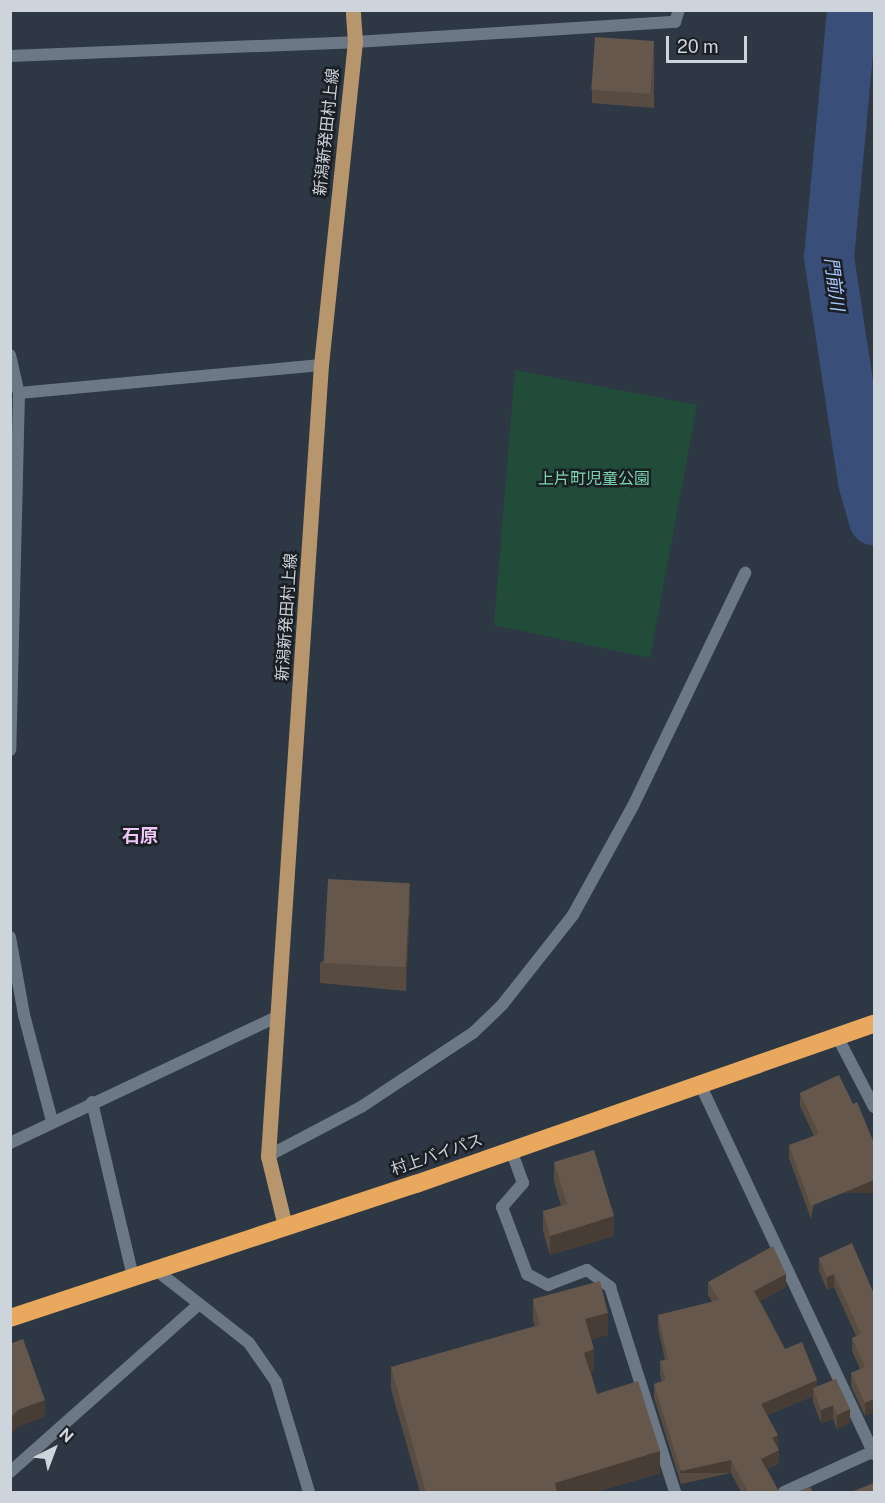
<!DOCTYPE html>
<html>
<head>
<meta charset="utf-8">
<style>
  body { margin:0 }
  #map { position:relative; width:885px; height:1503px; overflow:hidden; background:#2d3844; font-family:"Public Sans","Noto Sans JP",sans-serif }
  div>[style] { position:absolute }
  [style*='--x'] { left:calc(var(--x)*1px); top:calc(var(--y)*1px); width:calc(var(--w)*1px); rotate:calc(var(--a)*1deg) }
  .green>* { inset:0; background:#204c39 }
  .river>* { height:50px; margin:-25px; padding:0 25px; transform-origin:25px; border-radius:25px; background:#394e79 }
  .street>* { height:12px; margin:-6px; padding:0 6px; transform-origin:6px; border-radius:6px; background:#6d7886 }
  .primary>* { height:15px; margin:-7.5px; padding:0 7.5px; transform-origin:7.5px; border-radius:7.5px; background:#b7956d }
  .highway>* { height:18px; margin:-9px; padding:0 9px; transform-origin:9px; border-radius:9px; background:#e8a85d }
  .wall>* { inset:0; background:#584b41 }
  .shaded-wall>* { inset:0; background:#473d35; transform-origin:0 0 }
  .building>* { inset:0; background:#66574c; transform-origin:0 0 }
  span { translate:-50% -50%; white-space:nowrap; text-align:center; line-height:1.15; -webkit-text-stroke:5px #1a1f24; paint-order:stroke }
  .street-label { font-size:16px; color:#ced4dc }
  .park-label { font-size:16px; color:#7ad5ac }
  .water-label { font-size:18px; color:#aac7ff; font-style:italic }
  .neighbourhood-label { font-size:18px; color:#eec6f8; font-weight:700 }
  .frame { position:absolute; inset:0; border:12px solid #ced4dc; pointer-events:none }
  .north { position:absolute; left:24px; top:1419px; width:60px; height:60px; -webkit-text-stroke:4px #1a1f24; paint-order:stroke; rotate:42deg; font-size:16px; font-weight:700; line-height:24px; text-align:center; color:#ced4dc }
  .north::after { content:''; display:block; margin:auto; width:21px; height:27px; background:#ced4dc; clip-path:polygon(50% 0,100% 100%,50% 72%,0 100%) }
  .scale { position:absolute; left:666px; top:36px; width:81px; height:27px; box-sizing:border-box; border:3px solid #ced4dc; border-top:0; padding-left:8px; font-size:18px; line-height:21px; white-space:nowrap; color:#ced4dc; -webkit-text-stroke:4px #1a1f24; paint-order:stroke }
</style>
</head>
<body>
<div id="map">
  <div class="green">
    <i style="clip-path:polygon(515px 370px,697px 405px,650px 658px,494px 625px)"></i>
  </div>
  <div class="river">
    <i style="--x:852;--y:10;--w:248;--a:95.3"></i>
    <i style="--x:829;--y:257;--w:228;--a:81.4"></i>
    <i style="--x:863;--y:482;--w:40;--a:74"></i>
  </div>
  <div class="street">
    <i style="--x:10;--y:56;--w:345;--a:-2.3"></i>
    <i style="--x:355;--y:42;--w:321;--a:-3.6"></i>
    <i style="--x:675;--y:22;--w:13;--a:-72"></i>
    <i style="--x:10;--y:355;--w:39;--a:77"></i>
    <i style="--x:19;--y:393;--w:357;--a:91.4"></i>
    <i style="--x:19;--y:393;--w:303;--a:-5.3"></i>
    <i style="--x:10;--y:937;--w:79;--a:79.8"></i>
    <i style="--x:24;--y:1015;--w:110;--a:75.2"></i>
    <i style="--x:837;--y:1036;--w:80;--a:62.5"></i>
    <i style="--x:700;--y:1084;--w:409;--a:64.8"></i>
    <i style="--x:92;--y:1102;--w:180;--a:76.8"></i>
    <i style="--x:10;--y:1143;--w:295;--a:-25.3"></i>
    <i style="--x:511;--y:1150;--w:35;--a:70"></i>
    <i style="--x:523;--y:1183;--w:32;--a:131"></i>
    <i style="--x:502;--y:1207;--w:72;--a:69.5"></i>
    <i style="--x:527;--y:1274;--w:24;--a:28"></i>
    <i style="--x:548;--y:1285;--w:42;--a:-21"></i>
    <i style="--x:587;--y:1270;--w:29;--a:36"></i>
    <i style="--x:610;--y:1287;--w:215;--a:72.4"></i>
    <i style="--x:268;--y:1156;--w:105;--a:-27.8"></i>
    <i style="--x:361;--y:1107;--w:134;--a:-33.5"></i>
    <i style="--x:473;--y:1033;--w:40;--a:-44"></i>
    <i style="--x:502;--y:1005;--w:115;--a:-51.7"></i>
    <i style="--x:573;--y:915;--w:124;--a:-61.2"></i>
    <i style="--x:633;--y:806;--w:259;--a:-64.3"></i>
    <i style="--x:156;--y:1270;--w:118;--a:38.1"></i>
    <i style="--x:249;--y:1343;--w:47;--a:55.3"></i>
    <i style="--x:276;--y:1382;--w:115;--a:73.3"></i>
    <i style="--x:10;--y:1472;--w:253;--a:-41.6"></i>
    <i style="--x:784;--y:1492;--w:99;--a:-24.5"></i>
  </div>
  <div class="primary">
    <i style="--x:285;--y:1226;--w:72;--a:-103.7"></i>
    <i style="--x:268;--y:1156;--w:793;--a:-86.17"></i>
    <i style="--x:321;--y:365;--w:325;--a:-84"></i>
    <i style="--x:355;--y:42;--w:32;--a:-94"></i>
  </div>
  <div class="highway">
    <i style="--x:10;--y:1318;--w:428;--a:-18.3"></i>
    <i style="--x:416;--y:1184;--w:485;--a:-19.3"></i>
  </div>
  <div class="wall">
    <i style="clip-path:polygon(654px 41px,654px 108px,592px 103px,592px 90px)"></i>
    <i style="clip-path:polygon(410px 903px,406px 991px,320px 983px,320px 963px)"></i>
    <i style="clip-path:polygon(839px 1075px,811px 1219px,789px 1158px,789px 1145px,814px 1136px,800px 1106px,800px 1093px)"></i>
    <i style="clip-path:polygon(554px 1162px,614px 1236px,550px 1255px,543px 1231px,543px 1211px,561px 1206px,554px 1181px)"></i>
    <i style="clip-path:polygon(819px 1258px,874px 1294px,865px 1416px,851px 1386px,851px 1373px,860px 1369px,852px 1351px,852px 1338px,856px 1336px,834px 1287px,827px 1290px,819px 1271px)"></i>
    <i style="clip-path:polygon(708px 1282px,786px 1287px,760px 1301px,785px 1349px,850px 1423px,837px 1429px,833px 1419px,821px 1423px,813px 1402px,813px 1396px,767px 1415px,778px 1448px,779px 1463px,767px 1469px,779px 1492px,741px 1492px,731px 1473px,681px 1484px,654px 1398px,654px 1384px,662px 1381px,660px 1375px,660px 1361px,665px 1360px,658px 1328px,658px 1315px,712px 1302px,708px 1295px)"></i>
    <i style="clip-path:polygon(533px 1299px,608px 1335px,591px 1339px,594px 1371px,591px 1372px,597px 1394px,660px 1473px,596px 1492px,420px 1492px,391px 1389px,391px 1367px,535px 1326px,533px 1321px)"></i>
  </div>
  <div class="shaded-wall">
    <i style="clip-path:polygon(410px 883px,410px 903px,406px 991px,406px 972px)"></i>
    <i style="left:874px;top:1180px;width:13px;height:68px;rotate:90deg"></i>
    <i style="clip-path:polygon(614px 1216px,614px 1236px,550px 1255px,550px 1236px)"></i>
    <i style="clip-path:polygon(786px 1274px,786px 1287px,754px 1305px,754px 1291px)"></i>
    <i style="clip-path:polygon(834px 1274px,834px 1287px,827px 1290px,827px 1277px)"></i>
    <i style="clip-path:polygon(608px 1313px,608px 1335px,585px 1341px,585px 1319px)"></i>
    <i style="clip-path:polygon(594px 1349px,594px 1371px,584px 1374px,584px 1353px)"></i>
    <i style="clip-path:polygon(817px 1380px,817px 1394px,813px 1388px,813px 1396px,761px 1417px,761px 1404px)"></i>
    <i style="clip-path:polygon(874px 1399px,874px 1413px,865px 1416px,865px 1403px)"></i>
    <i style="clip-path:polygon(45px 1400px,45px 1417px,18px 1427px,10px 1435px,10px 1418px,18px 1410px)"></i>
    <i style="clip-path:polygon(833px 1405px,833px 1419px,821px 1423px,821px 1410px)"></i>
    <i style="clip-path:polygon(850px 1409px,850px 1423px,837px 1429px,837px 1415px)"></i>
    <i style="clip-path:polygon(778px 1435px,778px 1448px,772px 1451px,772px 1438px)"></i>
    <i style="clip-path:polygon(779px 1450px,779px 1463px,761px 1472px,761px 1459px)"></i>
    <i style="clip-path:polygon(660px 1451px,660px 1473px,596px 1492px,555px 1492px,555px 1483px)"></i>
    <i style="left:731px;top:1460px;width:13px;height:51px;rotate:90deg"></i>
  </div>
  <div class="building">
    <i style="left:595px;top:37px;width:59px;height:53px;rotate:4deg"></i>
    <i style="left:328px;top:879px;width:82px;height:84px;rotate:3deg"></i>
    <i style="clip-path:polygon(839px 1075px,853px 1104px,857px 1102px,874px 1143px,874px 1180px,811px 1206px,789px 1145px,819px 1134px,800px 1093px)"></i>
    <i style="clip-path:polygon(594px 1150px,614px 1216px,550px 1236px,543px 1211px,567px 1204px,554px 1162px)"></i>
    <i style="clip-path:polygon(852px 1243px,874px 1294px,874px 1399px,865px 1403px,851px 1373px,865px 1367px,852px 1338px,861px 1334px,834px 1274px,827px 1277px,819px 1258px)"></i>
    <i style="clip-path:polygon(773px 1246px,786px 1274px,754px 1291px,785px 1349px,802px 1342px,817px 1380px,761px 1404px,778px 1435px,772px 1438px,779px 1450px,761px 1459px,779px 1492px,748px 1492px,731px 1460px,681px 1471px,654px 1384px,666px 1380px,660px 1361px,668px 1359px,658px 1315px,719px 1300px,708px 1282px)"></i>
    <i style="clip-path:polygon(600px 1281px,608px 1313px,585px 1319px,594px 1349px,584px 1353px,597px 1394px,638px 1381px,660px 1451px,555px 1483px,557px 1492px,426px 1492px,391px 1367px,540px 1325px,533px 1299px)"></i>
    <i style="clip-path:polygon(23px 1339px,45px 1400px,18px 1410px,10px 1418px,10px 1344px)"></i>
    <i style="clip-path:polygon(836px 1379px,850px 1409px,837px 1415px,833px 1405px,821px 1410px,813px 1388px)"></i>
    <i style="clip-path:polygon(874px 1483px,874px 1492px,851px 1492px)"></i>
    <i style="clip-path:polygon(810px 1487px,813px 1492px,796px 1492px)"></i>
  </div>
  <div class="street-label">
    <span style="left:327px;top:132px;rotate:-84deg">新潟新発田村上線</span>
    <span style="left:287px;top:617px;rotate:-86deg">新潟新発田村上線</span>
    <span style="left:437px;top:1155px;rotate:-19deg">村上バイパス</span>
  </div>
  <div class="park-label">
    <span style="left:594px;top:479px">上片町児童公園</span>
  </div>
  <div class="water-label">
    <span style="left:834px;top:284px;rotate:83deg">門前川</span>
  </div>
  <div class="neighbourhood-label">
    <span style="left:140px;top:836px">石原</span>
  </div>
  <div class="frame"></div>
  <div class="north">N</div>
  <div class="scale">20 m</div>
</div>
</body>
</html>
